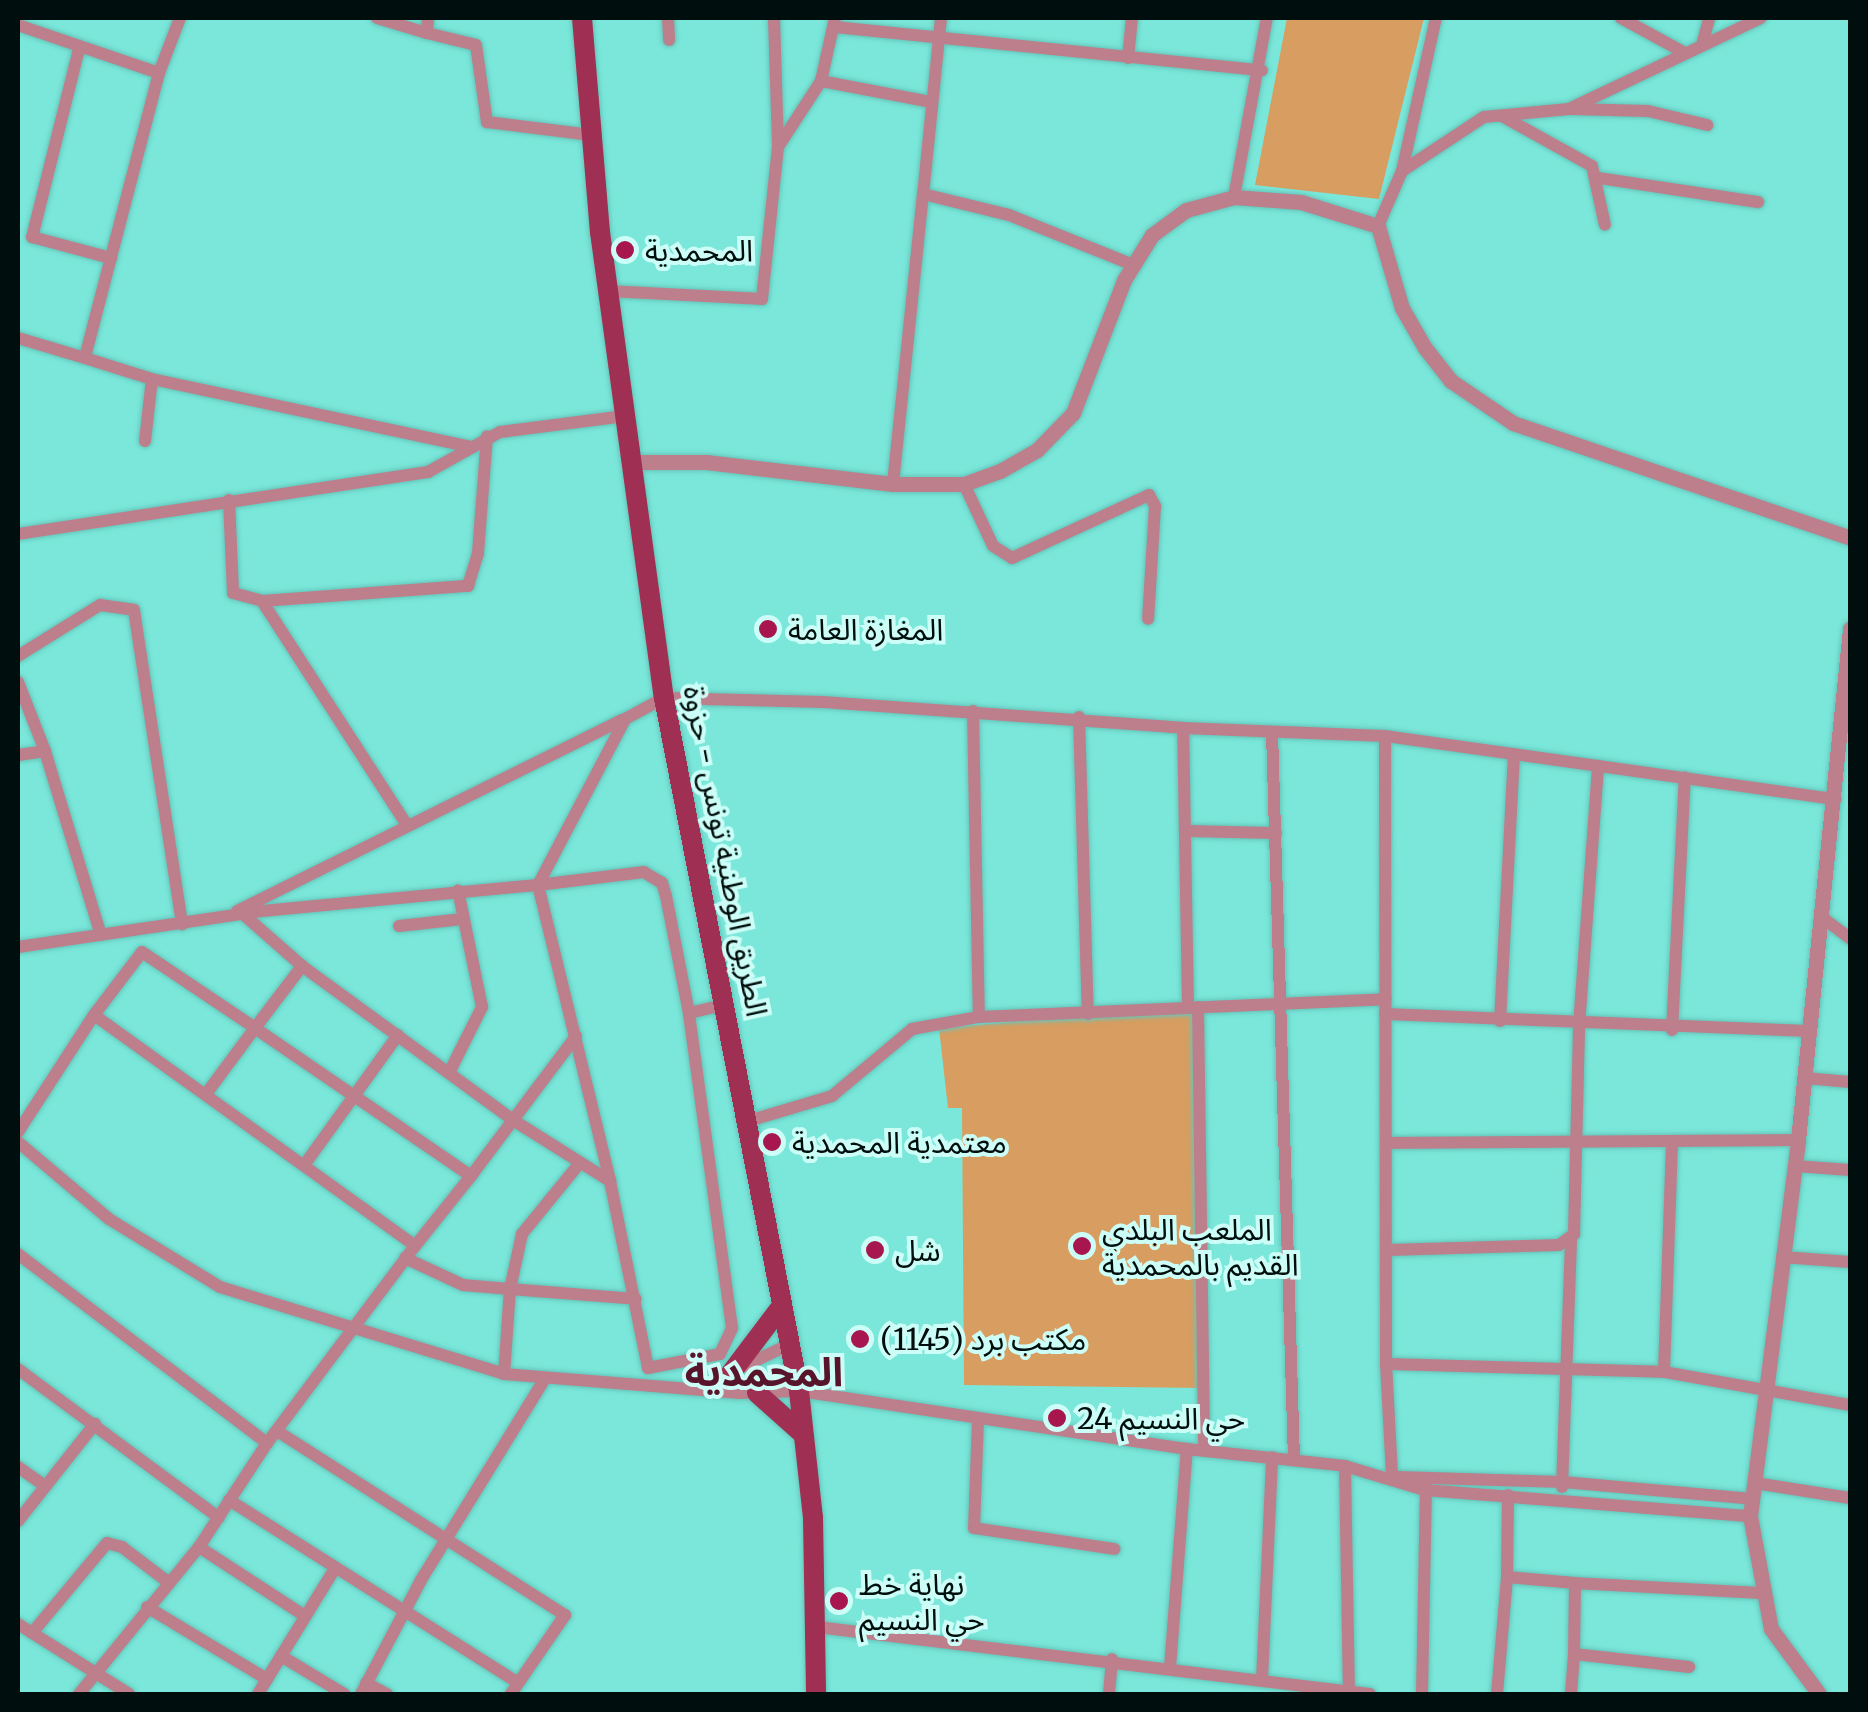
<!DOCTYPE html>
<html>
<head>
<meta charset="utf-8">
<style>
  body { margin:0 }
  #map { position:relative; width:1868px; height:1712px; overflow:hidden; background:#7ae7da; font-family:Merriweather,"Noto Sans Arabic",serif }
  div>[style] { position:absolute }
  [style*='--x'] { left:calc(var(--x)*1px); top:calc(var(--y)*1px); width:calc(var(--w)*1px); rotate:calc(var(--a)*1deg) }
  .green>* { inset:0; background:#d89d60 }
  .roads { filter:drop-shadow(0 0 2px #66c4b9) drop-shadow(0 0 2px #66c4b9) }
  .minor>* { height:12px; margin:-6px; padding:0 6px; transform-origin:6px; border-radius:6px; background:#bd7f8c }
  .tertiary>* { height:15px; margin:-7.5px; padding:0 7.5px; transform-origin:7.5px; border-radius:7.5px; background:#bd7f8c }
  .primary>* { height:20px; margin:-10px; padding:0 10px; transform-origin:10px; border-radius:10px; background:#a03053 }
  .dots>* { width:28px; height:28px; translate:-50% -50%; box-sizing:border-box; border:5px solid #ccfef7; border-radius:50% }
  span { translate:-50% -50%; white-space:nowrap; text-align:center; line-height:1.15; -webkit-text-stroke:8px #ccfef7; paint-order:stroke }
  .poi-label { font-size:30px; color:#000f0d }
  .left { translate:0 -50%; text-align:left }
  .street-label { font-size:30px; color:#000f0d }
  .district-label { font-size:40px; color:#58142a; font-weight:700 }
  .frame { position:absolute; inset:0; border:20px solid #000f0d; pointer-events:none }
</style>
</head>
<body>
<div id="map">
  <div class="green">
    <i style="clip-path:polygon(1287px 18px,1424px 18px,1379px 199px,1255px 185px)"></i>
    <i style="clip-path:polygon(1195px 1007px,1204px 1388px,964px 1385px,962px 1108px,948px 1108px,939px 1028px)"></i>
  </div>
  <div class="roads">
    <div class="minor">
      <i style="--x:377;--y:18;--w:52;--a:16.7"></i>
      <i style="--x:428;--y:18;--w:15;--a:94"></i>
      <i style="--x:427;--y:33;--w:50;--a:13.8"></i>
      <i style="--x:476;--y:45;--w:78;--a:81.9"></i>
      <i style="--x:487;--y:122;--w:105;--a:7.1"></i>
      <i style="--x:668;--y:18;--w:22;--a:87"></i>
      <i style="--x:774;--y:18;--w:129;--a:88.2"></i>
      <i style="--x:941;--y:18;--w:177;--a:95.8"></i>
      <i style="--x:923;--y:194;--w:89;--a:13.7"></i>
      <i style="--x:1009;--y:215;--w:131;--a:21.9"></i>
      <i style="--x:1621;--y:18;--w:73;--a:28.7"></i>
      <i style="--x:18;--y:25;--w:149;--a:18.8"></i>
      <i style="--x:159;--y:73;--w:294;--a:104.6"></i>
      <i style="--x:85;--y:358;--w:70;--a:17.4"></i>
      <i style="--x:152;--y:379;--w:326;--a:12"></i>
      <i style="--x:835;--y:27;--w:429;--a:5.8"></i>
      <i style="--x:1702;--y:45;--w:28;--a:-75"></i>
      <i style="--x:79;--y:49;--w:194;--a:104"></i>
      <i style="--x:32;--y:237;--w:82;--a:14.9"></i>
      <i style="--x:1128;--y:58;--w:40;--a:-84.3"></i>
      <i style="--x:159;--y:73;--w:59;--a:-69.1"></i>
      <i style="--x:821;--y:81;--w:112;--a:10.8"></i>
      <i style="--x:1571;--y:109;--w:77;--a:1.5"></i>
      <i style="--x:1648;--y:111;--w:61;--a:13.3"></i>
      <i style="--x:1502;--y:116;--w:103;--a:29.1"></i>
      <i style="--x:1592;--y:166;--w:60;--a:77.6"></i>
      <i style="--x:1402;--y:171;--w:157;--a:-77.5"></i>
      <i style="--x:1599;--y:178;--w:161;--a:8.6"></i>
      <i style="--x:1234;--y:197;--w:182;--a:-79.6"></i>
      <i style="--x:1378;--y:226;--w:60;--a:-66.4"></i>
      <i style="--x:1402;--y:171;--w:98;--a:-33.4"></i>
      <i style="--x:1484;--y:117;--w:85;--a:-5.4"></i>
      <i style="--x:1569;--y:109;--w:212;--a:-25.4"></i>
      <i style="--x:609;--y:291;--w:153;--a:3"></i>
      <i style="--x:762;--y:299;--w:153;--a:-84"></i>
      <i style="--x:778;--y:147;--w:79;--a:-56.9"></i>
      <i style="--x:821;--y:81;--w:65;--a:-77.5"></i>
      <i style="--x:18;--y:338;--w:70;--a:16.6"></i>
      <i style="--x:145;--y:441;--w:62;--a:-83.6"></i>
      <i style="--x:893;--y:484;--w:292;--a:-84.1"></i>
      <i style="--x:964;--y:484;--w:68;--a:64.9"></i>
      <i style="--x:993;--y:546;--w:22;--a:32"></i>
      <i style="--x:1012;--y:558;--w:151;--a:-24.7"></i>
      <i style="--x:1149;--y:495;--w:13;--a:61"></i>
      <i style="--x:1155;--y:506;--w:113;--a:93.5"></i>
      <i style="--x:229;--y:500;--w:93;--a:87.5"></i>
      <i style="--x:233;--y:593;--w:30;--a:15"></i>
      <i style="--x:262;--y:601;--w:265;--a:57.1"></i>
      <i style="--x:18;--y:534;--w:415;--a:-8.6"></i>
      <i style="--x:428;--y:472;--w:82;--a:-29.1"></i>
      <i style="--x:500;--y:432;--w:126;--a:-7.3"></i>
      <i style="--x:262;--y:601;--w:207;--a:-4.2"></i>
      <i style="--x:468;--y:586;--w:34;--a:-73"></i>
      <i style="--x:478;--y:553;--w:117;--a:-85.6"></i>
      <i style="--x:18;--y:656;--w:97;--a:-31.9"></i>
      <i style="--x:100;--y:605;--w:34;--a:8"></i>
      <i style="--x:134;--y:610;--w:318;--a:81.3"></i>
      <i style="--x:18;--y:682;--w:74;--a:68.6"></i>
      <i style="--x:973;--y:711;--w:306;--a:88.9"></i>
      <i style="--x:979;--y:1017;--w:407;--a:-2.5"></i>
      <i style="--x:1079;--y:717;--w:297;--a:88.3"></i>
      <i style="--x:1272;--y:732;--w:728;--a:88.27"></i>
      <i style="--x:1385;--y:736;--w:628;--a:89.91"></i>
      <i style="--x:1386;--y:1364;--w:112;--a:86.9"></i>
      <i style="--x:18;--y:755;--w:27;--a:-8"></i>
      <i style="--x:45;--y:751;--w:192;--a:73.1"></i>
      <i style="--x:1185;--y:831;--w:91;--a:1.3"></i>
      <i style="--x:237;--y:911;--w:430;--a:-26.4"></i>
      <i style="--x:244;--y:915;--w:77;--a:41.3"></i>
      <i style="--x:1823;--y:918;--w:34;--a:37"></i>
      <i style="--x:399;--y:926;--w:64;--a:-6.2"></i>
      <i style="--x:18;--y:947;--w:247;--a:-8.4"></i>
      <i style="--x:262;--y:911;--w:277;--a:-5.4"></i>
      <i style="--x:538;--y:885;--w:187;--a:-62.3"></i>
      <i style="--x:625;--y:719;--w:44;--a:-28.3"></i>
      <i style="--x:664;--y:698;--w:159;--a:1.4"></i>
      <i style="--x:823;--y:702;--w:361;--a:4.1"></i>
      <i style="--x:1188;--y:1007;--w:279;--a:-91"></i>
      <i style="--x:1183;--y:728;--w:202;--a:2.3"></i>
      <i style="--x:1385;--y:736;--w:455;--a:8"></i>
      <i style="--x:1198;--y:1007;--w:444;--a:89.2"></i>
      <i style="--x:689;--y:1013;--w:39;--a:-13"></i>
      <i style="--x:1385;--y:1014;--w:424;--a:2.3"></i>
      <i style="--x:94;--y:1015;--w:79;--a:-52.7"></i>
      <i style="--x:142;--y:952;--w:136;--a:33.9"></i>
      <i style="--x:255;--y:1028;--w:82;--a:126.6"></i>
      <i style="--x:1500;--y:1021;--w:267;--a:-87"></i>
      <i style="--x:1672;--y:1030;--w:253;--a:-87.1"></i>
      <i style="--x:450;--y:1071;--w:72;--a:-63.4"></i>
      <i style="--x:482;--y:1007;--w:119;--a:-101.6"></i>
      <i style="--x:1805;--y:1078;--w:45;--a:5.1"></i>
      <i style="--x:745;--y:1122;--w:91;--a:-16.6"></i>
      <i style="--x:832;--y:1096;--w:104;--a:-39.9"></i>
      <i style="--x:912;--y:1029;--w:68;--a:-10.2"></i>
      <i style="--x:18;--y:1132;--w:140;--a:-57"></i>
      <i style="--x:94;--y:1015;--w:395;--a:35.7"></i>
      <i style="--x:415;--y:1246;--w:90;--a:-51.3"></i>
      <i style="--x:471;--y:1176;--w:262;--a:-145.6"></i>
      <i style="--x:255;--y:1028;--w:78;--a:-52.8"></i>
      <i style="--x:302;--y:966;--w:261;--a:36.1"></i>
      <i style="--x:513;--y:1120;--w:115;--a:32.2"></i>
      <i style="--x:610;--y:1181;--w:191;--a:78.5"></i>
      <i style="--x:648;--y:1368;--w:73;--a:-11"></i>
      <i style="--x:720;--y:1354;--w:29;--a:-65"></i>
      <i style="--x:732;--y:1328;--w:318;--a:-97.8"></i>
      <i style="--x:689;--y:1013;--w:119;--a:-101.1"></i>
      <i style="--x:666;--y:896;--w:14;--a:-107"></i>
      <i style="--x:662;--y:883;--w:21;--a:-149"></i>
      <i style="--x:644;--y:872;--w:107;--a:173"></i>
      <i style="--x:538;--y:885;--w:305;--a:76.3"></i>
      <i style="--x:18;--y:1142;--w:119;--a:40.2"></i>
      <i style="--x:109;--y:1219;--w:130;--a:31.5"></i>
      <i style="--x:220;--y:1287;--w:297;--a:17"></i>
      <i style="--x:504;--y:1374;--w:236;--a:4.6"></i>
      <i style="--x:739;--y:1393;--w:60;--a:-1.9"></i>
      <i style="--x:799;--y:1391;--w:392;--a:8.5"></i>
      <i style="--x:1187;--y:1449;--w:159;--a:6.1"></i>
      <i style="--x:1345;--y:1466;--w:84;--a:16.7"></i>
      <i style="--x:1425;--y:1490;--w:326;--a:4.6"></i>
      <i style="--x:1386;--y:1143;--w:412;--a:-0.4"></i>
      <i style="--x:305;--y:1164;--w:159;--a:-54.2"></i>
      <i style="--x:579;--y:1164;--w:90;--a:129.2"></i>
      <i style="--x:522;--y:1234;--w:56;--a:102.3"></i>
      <i style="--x:510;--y:1289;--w:126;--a:4.5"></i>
      <i style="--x:1795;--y:1166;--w:55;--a:4.2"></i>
      <i style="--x:471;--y:1176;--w:175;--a:-53.1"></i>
      <i style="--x:1388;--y:1250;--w:171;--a:-1.7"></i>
      <i style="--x:1559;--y:1245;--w:19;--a:-36"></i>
      <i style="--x:1574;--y:1234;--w:208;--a:-88.6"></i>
      <i style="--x:1579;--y:1026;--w:261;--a:-85.8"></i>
      <i style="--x:18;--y:1254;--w:313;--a:37.2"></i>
      <i style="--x:1782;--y:1257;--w:68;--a:4.2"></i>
      <i style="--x:405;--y:1258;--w:64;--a:25"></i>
      <i style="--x:463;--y:1285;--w:47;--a:4.9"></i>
      <i style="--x:510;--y:1289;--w:85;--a:94"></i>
      <i style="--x:1386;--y:1364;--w:278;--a:1.6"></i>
      <i style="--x:1664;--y:1372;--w:230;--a:-88"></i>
      <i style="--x:740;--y:1368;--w:53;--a:-25.6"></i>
      <i style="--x:18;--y:1369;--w:250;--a:36.5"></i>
      <i style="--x:1664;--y:1372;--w:189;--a:10.1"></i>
      <i style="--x:978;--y:1420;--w:108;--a:92.1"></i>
      <i style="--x:974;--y:1528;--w:142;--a:8.5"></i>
      <i style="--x:277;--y:1431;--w:342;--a:32.6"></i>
      <i style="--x:565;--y:1615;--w:96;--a:124.4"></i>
      <i style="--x:1345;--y:1466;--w:226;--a:89"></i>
      <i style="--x:18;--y:1467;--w:32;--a:35"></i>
      <i style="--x:1398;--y:1477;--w:165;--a:1.7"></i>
      <i style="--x:1563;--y:1482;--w:190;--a:5.1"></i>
      <i style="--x:1755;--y:1483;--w:96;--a:9"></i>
      <i style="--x:1562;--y:1487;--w:247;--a:-87.9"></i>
      <i style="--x:1508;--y:1495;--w:82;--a:90.7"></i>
      <i style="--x:1507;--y:1577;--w:68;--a:5"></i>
      <i style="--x:1575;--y:1583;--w:71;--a:90.8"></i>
      <i style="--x:1574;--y:1654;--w:116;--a:6.4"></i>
      <i style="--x:229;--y:1500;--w:342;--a:32.3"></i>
      <i style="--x:18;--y:1521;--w:124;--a:-51.6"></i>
      <i style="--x:199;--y:1547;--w:126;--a:33.1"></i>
      <i style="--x:1575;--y:1583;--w:185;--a:3.1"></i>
      <i style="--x:147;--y:1607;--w:140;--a:31"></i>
      <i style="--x:267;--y:1679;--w:128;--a:-58.4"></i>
      <i style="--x:18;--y:1624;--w:131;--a:32.2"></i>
      <i style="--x:817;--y:1627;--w:557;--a:6.91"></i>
      <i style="--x:32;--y:1633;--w:117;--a:-50.2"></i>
      <i style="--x:107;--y:1543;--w:16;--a:15"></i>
      <i style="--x:122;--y:1547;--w:58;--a:37.3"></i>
      <i style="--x:281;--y:1656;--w:74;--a:31.1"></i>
      <i style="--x:1170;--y:1668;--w:220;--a:-85.6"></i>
      <i style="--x:1262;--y:1680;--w:223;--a:-87.4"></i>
      <i style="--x:366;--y:1683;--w:24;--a:28"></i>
      <i style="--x:79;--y:1694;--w:190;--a:-50.8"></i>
      <i style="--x:199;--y:1547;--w:124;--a:-56.8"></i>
      <i style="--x:267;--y:1443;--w:246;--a:-53.1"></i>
      <i style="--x:258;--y:1694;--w:17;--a:-59"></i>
      <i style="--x:361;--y:1694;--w:129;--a:-62.2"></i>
      <i style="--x:421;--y:1580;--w:235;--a:-58.4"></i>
      <i style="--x:1109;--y:1694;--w:35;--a:-85"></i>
      <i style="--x:1422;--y:1694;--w:212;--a:-88.9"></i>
      <i style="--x:1497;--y:1694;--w:117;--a:-85.1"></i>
      <i style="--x:1571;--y:1694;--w:40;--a:-85.7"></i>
    </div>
    <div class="tertiary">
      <i style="--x:631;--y:462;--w:75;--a:0"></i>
      <i style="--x:706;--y:462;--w:188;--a:6.7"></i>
      <i style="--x:893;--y:484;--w:71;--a:0"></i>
      <i style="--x:964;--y:484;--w:38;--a:-20"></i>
      <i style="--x:1000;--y:471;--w:43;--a:-29.6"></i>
      <i style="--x:1037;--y:450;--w:52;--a:-45.8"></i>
      <i style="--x:1073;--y:413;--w:142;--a:-69"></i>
      <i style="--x:1124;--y:280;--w:53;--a:-58.1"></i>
      <i style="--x:1152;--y:235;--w:42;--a:-36.3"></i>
      <i style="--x:1186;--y:210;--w:50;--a:-15.2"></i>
      <i style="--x:1234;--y:197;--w:67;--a:4.3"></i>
      <i style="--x:1301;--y:202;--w:81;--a:17.3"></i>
      <i style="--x:1378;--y:226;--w:85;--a:73.7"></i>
      <i style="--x:1402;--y:308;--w:46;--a:60.1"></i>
      <i style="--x:1425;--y:348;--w:42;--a:51.8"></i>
      <i style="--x:1451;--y:381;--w:75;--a:34.1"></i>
      <i style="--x:1513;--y:423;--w:356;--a:18.8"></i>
      <i style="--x:1819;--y:1694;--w:81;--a:-126.4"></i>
      <i style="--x:1771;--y:1629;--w:115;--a:-100.5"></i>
      <i style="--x:1750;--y:1516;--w:379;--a:-82.7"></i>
      <i style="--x:1798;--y:1140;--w:514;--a:-84.19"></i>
    </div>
    <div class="primary">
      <i style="--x:582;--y:18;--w:215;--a:85.2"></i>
      <i style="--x:600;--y:232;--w:470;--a:82.2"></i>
      <i style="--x:664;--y:698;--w:706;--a:78.98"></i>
      <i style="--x:799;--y:1391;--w:128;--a:83.7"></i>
      <i style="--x:813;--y:1518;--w:176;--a:89"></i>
      <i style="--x:728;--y:1377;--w:88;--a:-52.9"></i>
      <i style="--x:757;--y:1393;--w:62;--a:41.7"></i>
    </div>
  </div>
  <div class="dots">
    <i style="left:625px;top:250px;background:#a8164f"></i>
    <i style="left:768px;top:629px;background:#a8164f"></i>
    <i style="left:772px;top:1142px;background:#a8164f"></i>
    <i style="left:1082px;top:1246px;background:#a8164f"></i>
    <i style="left:875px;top:1250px;background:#a8164f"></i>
    <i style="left:860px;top:1339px;background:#a8164f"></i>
    <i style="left:1057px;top:1418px;background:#a8164f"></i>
    <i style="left:839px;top:1601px;background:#a8164f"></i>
  </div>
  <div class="poi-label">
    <span class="left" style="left:645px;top:250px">المحمدية</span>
    <span class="left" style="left:788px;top:629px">المغازة العامة</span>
    <span class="left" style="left:792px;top:1142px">معتمدية المحمدية</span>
    <span class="left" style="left:1102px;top:1246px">الملعب البلدي<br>القديم بالمحمدية</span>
    <span class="left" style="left:895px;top:1250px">شل</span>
    <span class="left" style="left:880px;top:1339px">مكتب برد (1145)</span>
    <span class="left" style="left:1077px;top:1418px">حي النسيم 24</span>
    <span class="left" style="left:859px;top:1601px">نهاية خط<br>حي النسيم</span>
  </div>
  <div class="street-label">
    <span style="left:726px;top:851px;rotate:79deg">الطريق الوطنية تونس - حزوة</span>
  </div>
  <div class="district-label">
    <span style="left:764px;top:1372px">المحمدية</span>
  </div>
  <div class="frame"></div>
</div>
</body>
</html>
